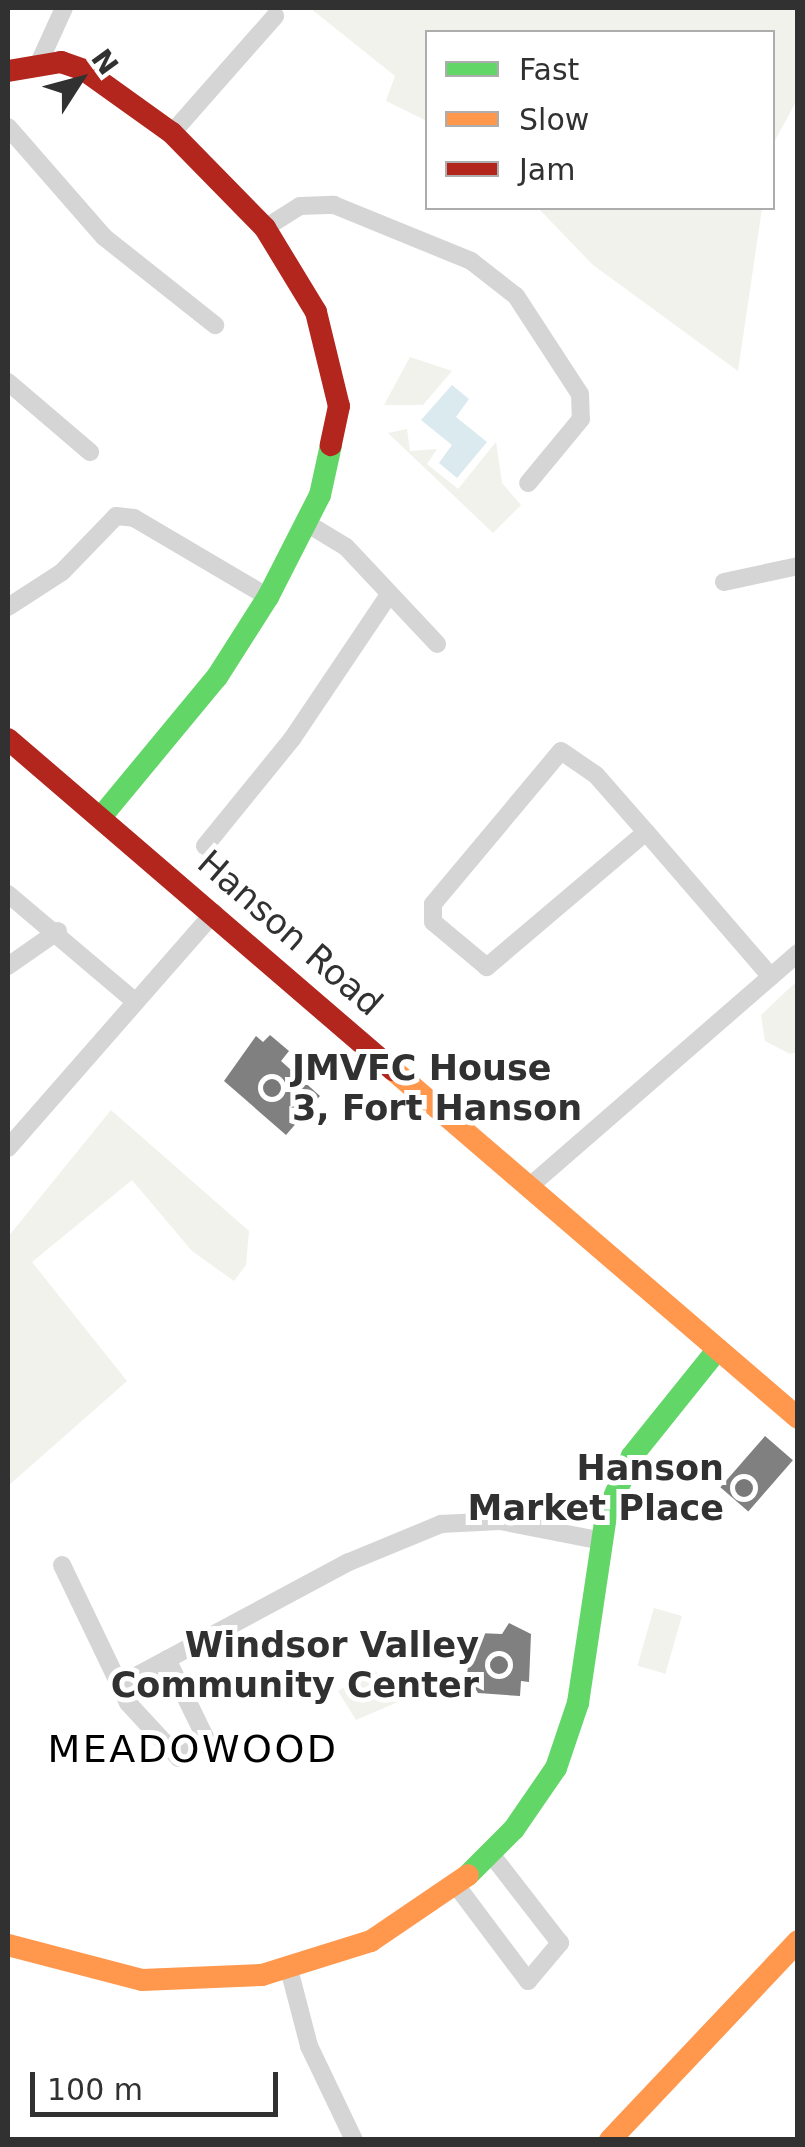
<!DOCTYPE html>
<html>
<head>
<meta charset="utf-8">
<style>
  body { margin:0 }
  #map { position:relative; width:805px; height:2147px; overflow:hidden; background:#fff; font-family:"DejaVu Sans",sans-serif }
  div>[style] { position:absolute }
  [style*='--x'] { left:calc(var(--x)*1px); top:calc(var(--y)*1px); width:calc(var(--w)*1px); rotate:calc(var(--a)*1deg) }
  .green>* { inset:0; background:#f0f2eb; transform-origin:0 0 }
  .water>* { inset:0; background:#dbeaef }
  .building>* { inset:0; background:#808080; transform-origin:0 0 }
  .street>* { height:18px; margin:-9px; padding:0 9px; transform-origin:9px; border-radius:9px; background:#d5d5d5 }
  .fast>* { height:22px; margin:-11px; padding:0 11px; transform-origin:11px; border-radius:11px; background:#63d668 }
  .slow>* { height:22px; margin:-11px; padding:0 11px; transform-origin:11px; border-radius:11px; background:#ff974d }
  .jam>* { height:22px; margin:-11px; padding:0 11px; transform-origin:11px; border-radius:11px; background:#b3261e }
  .dots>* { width:28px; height:28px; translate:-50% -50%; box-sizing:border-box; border:5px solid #fff; border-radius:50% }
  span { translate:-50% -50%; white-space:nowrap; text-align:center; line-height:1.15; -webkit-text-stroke:10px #fff; paint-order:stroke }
  .street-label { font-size:35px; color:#313131 }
  .poi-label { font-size:35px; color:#313131; font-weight:700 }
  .left { translate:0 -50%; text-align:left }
  .right { translate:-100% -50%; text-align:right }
  .neighbourhood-label { font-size:38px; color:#000; letter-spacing:2.5px }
  .frame { position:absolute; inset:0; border:10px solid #313131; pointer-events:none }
  .legend { position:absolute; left:425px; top:30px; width:350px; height:180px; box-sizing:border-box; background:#fff; border:2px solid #adadad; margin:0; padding:12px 18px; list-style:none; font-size:30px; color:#313131 }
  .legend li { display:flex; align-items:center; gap:20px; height:50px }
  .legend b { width:50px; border:2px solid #adadad }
  .north { position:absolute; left:30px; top:30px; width:100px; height:100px; -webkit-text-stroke:8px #fff; paint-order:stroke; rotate:54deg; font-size:28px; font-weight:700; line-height:40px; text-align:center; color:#313131 }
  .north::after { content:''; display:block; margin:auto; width:35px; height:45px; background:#313131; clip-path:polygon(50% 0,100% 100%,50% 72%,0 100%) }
  .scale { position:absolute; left:30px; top:2072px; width:248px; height:45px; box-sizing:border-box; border:5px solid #313131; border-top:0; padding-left:12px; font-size:30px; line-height:35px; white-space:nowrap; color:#313131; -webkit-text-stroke:8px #fff; paint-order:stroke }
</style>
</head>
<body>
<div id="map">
  <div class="green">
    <i style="clip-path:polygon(310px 8px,797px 8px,797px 100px,773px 144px,772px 32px,428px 32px,427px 121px,386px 101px,395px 76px)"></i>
    <i style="clip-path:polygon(538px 208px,762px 208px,738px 371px,593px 265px)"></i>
    <i style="clip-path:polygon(410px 357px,452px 371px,423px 405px,384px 405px)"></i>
    <i style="clip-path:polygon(407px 429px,410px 451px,437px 449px,427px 464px,458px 489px,496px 442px,502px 483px,521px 505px,493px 533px,388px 433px)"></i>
    <i style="clip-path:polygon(797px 981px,797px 1052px,790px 1054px,765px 1041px,761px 1015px)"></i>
    <i style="clip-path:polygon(111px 1110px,249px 1231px,246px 1265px,234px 1281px,192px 1251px,132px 1180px,32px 1262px,127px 1381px,8px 1486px,8px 1237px)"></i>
    <i style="left:654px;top:1608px;width:29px;height:60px;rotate:16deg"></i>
    <i style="clip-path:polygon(376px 1671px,398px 1702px,356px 1720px,338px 1691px)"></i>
  </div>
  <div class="water">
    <i style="clip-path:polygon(452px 385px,469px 399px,456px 417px,487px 442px,457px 478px,439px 463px,452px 445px,421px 420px)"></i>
  </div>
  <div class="building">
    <i style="clip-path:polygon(270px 1035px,289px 1051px,281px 1061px,320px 1096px,286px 1135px,224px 1081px,256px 1036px,263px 1042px)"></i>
    <i style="left:765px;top:1436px;width:37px;height:68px;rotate:41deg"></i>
    <i style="clip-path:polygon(509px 1623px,531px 1634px,529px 1682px,521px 1681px,520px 1696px,478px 1693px,467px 1675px,470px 1648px,477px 1649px,478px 1633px,502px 1634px)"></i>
  </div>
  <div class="street">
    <i style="--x:39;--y:63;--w:60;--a:-65.6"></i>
    <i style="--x:8;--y:127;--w:146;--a:48.9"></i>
    <i style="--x:104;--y:237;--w:142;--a:38.4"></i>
    <i style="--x:172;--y:133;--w:156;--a:-48.6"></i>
    <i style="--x:265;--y:228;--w:41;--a:-32.2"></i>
    <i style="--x:300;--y:206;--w:34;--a:-2"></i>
    <i style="--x:334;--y:205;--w:148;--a:22.2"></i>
    <i style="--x:471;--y:261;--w:57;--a:37.9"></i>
    <i style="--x:516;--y:296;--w:117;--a:56.9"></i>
    <i style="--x:580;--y:394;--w:25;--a:88"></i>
    <i style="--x:581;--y:419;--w:83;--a:129.6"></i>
    <i style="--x:8;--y:382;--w:108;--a:40.5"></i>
    <i style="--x:308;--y:524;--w:44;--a:31.2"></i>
    <i style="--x:346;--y:547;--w:133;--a:46.8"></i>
    <i style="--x:724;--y:582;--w:76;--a:-12.2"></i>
    <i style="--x:8;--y:607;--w:64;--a:-32.9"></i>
    <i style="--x:62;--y:572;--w:78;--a:-46"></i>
    <i style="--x:116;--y:516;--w:18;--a:6"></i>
    <i style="--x:134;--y:518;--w:156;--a:30.5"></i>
    <i style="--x:646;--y:832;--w:209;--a:139.7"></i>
    <i style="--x:487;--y:967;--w:70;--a:-140.2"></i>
    <i style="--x:433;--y:922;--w:18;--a:-90"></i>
    <i style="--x:433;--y:904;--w:199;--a:-50.1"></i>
    <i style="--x:561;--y:751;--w:42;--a:34.4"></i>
    <i style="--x:596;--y:775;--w:76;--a:48.7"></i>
    <i style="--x:646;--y:832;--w:191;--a:49.2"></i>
    <i style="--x:205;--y:846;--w:138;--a:-50.9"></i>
    <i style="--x:292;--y:739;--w:172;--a:-56.1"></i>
    <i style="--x:8;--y:894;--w:167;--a:40.2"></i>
    <i style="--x:8;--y:966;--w:61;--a:-35"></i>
    <i style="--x:8;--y:1148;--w:313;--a:-48.8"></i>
    <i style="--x:530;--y:1186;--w:355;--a:-41"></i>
    <i style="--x:62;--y:1565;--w:153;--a:64.4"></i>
    <i style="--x:128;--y:1703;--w:75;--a:47.2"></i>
    <i style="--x:179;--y:1758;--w:33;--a:-35"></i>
    <i style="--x:206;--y:1739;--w:89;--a:-116"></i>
    <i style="--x:123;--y:1683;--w:256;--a:-28.2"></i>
    <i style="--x:349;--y:1562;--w:100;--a:-22.4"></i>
    <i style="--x:441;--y:1524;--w:59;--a:-2.9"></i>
    <i style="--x:500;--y:1521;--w:100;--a:11"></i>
    <i style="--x:456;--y:1885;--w:120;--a:53.1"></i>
    <i style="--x:528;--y:1981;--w:50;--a:-49.9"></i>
    <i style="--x:560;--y:1943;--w:113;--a:-127.8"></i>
    <i style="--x:289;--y:1969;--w:80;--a:75.4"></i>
    <i style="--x:309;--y:2046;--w:104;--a:64.4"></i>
  </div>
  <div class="fast">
    <i style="--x:101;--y:817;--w:182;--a:-50.4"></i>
    <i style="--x:217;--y:677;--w:95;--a:-57.5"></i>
    <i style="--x:268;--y:597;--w:114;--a:-63"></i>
    <i style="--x:320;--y:495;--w:51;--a:-77.6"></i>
    <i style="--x:468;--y:1875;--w:65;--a:-45"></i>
    <i style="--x:514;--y:1829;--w:74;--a:-55.5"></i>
    <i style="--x:556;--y:1768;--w:69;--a:-71.3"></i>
    <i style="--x:578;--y:1703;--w:190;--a:-81.5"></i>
    <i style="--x:606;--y:1515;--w:64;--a:-66.2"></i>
    <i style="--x:632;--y:1456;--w:137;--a:-51.2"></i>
  </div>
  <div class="slow">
    <i style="--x:393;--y:1070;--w:534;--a:40.67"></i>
    <i style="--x:8;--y:1945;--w:138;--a:14.6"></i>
    <i style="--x:142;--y:1980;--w:120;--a:-2.4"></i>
    <i style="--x:262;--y:1975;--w:114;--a:-17.3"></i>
    <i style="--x:371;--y:1941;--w:117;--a:-34.2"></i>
    <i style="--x:610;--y:2140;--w:274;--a:-46.6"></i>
  </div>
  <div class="jam">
    <i style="--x:8;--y:71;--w:54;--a:-9.6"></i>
    <i style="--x:61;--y:62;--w:24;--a:19"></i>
    <i style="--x:84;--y:70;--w:108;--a:35.6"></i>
    <i style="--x:172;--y:133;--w:133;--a:45.6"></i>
    <i style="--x:265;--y:228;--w:98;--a:58.7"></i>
    <i style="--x:316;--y:312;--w:97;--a:76.3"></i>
    <i style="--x:339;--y:406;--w:40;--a:102"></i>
    <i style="--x:8;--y:739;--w:508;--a:40.69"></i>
  </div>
  <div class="dots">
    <i style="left:272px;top:1088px;background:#797979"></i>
    <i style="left:744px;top:1488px;background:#797979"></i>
    <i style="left:499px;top:1665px;background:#797979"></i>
  </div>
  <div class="street-label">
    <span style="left:290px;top:933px;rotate:41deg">Hanson Road</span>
  </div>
  <div class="poi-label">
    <span class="left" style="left:292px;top:1088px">JMVFC House<br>3, Fort Hanson</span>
    <span class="right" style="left:724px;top:1488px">Hanson<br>Market Place</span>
    <span class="right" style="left:479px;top:1665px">Windsor Valley<br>Community Center</span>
  </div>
  <div class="neighbourhood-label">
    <span style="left:193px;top:1750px">MEADOWOOD</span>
  </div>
  <div class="frame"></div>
  <ul class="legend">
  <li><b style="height:12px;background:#63d668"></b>Fast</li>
  <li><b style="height:12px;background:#ff974d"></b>Slow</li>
  <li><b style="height:12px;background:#b3261e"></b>Jam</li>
  </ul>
  <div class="north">N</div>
  <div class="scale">100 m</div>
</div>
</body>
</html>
